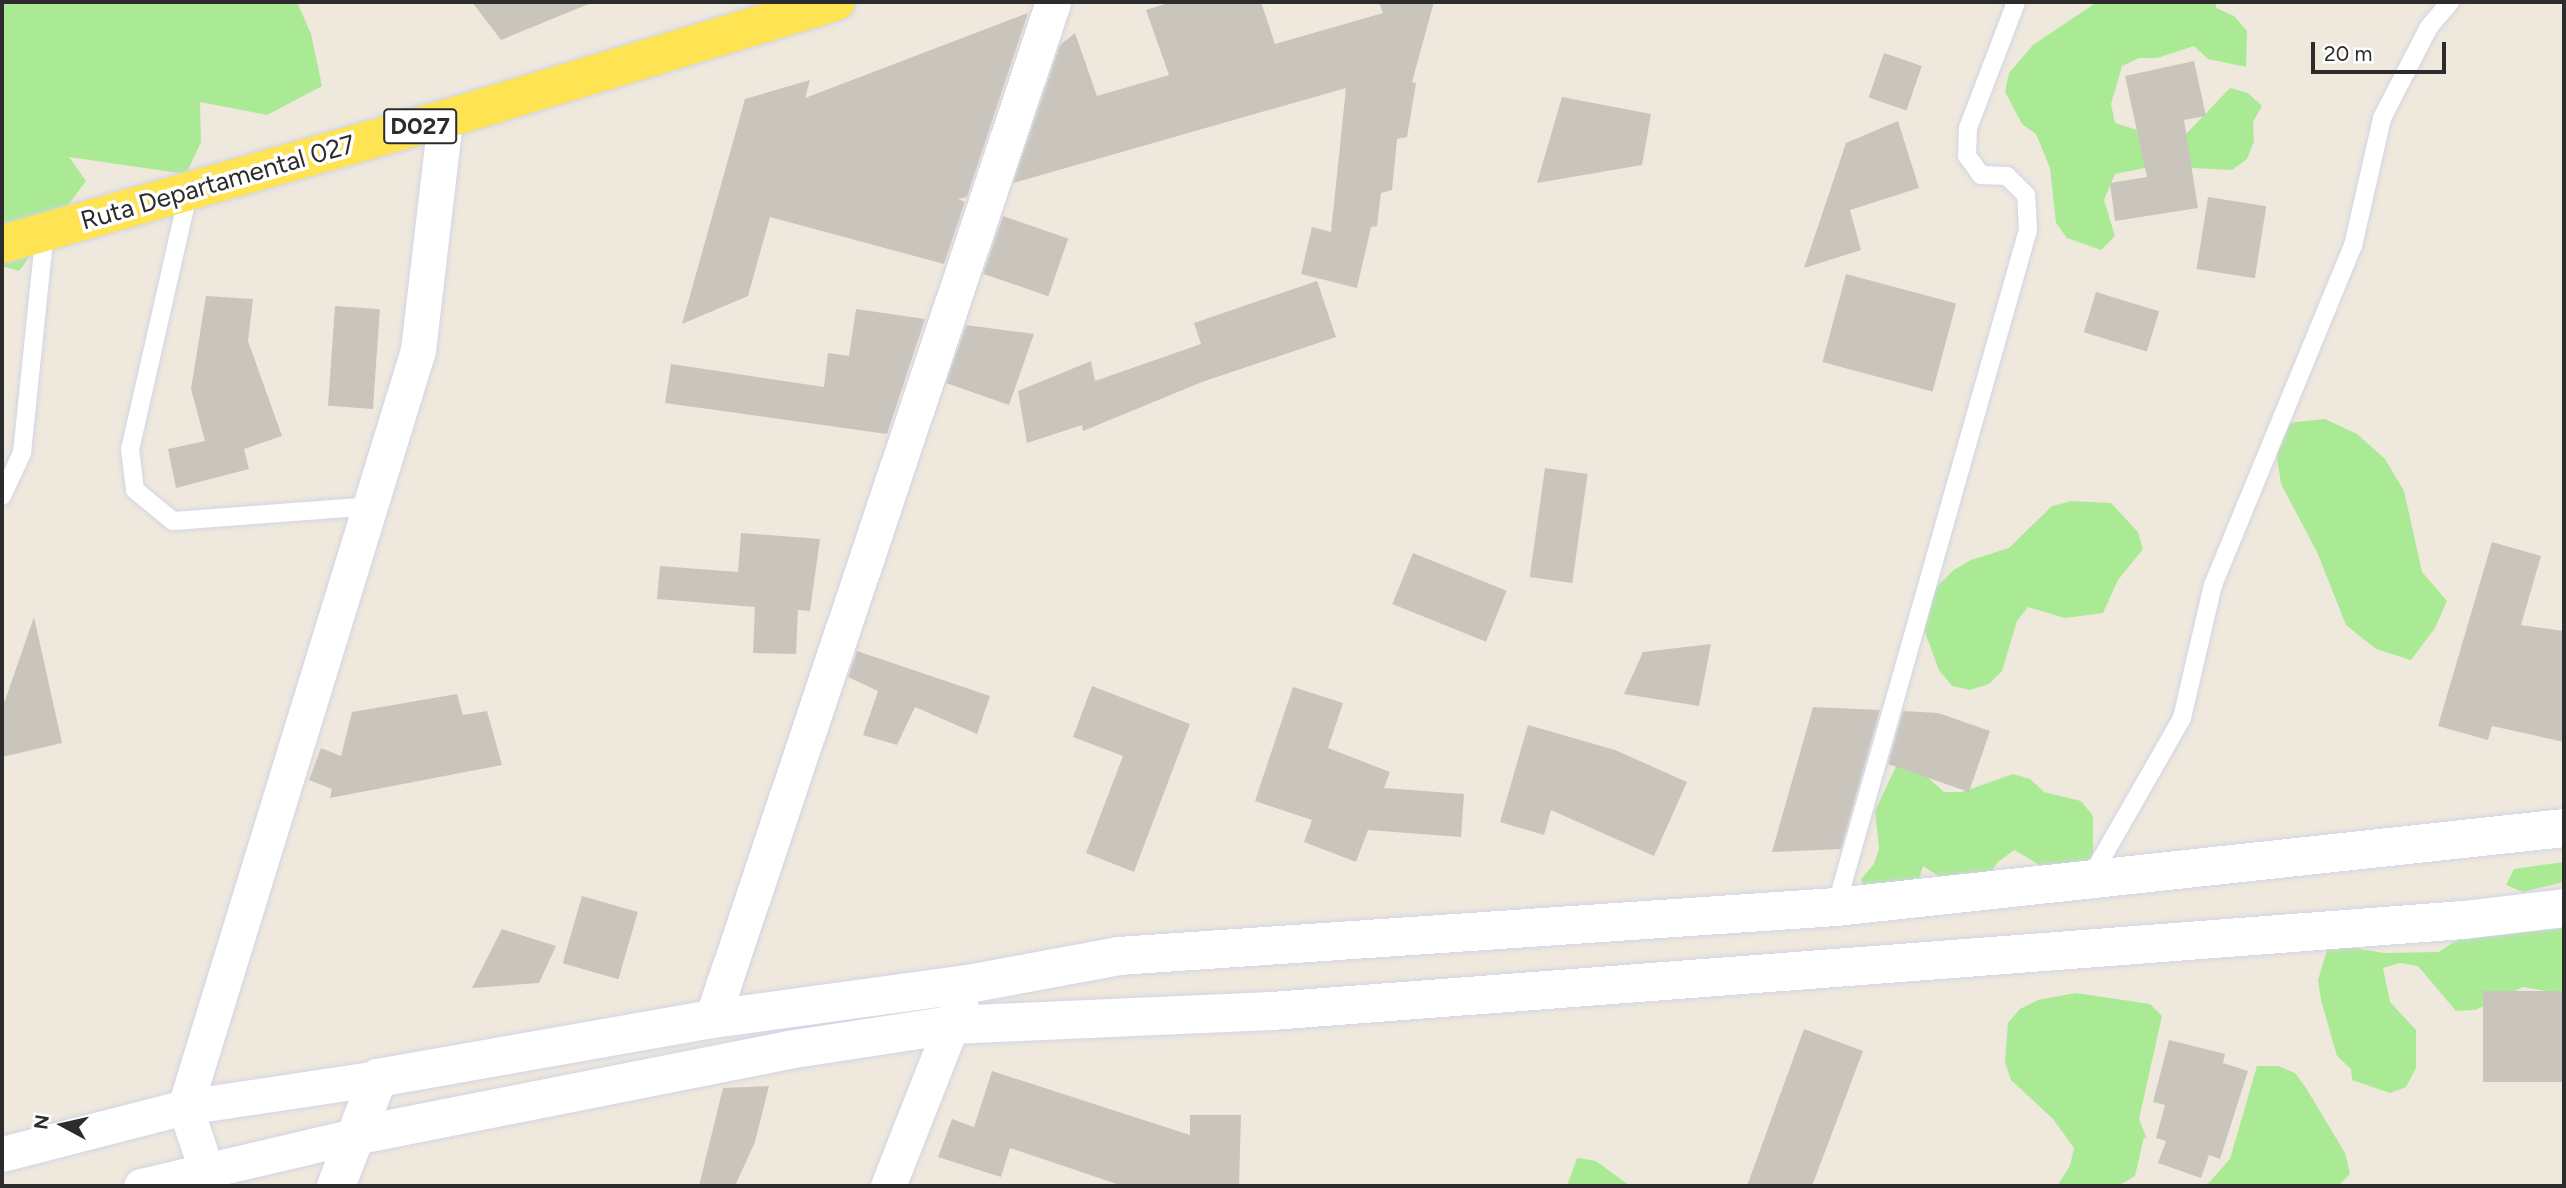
<!DOCTYPE html>
<html>
<head>
<meta charset="utf-8">
<style>
  body { margin:0 }
  #map { position:relative; width:2566px; height:1188px; overflow:hidden; background:#efe8dc; font-family:Figtree,sans-serif }
  div>[style] { position:absolute }
  [style*='--x'] { left:calc(var(--x)*1px); top:calc(var(--y)*1px); width:calc(var(--w)*1px); rotate:calc(var(--a)*1deg) }
  .green>* { inset:0; background:#aaea94 }
  .building>* { inset:0; background:#cac5bc; transform-origin:0 0 }
  .roads { filter:drop-shadow(0 0 2px #d1d4e6) drop-shadow(0 0 2px #d1d4e6) }
  .service>* { height:18px; margin:-9px; padding:0 9px; transform-origin:9px; border-radius:9px; background:#fff }
  .minor>* { height:35px; margin:-17.5px; padding:0 17.5px; transform-origin:17.5px; border-radius:17.5px; background:#fff }
  .tertiary>* { height:38px; margin:-19px; padding:0 19px; transform-origin:19px; border-radius:19px; background:#fff }
  .primary>* { height:38px; margin:-19px; padding:0 19px; transform-origin:19px; border-radius:19px; background:#fee352 }
  span { translate:-50% -50%; white-space:nowrap; text-align:center; line-height:1.15; -webkit-text-stroke:7px #fff; paint-order:stroke }
  .shield-label span { padding:2px 5px; background:#fff; border:2px solid; border-radius:5px; -webkit-text-stroke-width:0 }
  .shield-label { font-size:24px; color:#2c2c2c; font-weight:700 }
  .street-label { font-size:26px; color:#2c2c2c }
  .frame { position:absolute; inset:0; border:4px solid #2c2c2c; pointer-events:none }
  .north { position:absolute; left:28px; top:1090px; width:70px; height:70px; -webkit-text-stroke:5px #fff; paint-order:stroke; rotate:278deg; font-size:19px; font-weight:700; line-height:28px; text-align:center; color:#2c2c2c }
  .north::after { content:''; display:block; margin:auto; width:24px; height:32px; background:#2c2c2c; clip-path:polygon(50% 0,100% 100%,50% 72%,0 100%) }
  .scale { position:absolute; left:2311px; top:42px; width:135px; height:32px; box-sizing:border-box; border:4px solid #2c2c2c; border-top:0; padding-left:9px; font-size:21px; line-height:24px; white-space:nowrap; color:#2c2c2c; -webkit-text-stroke:5px #fff; paint-order:stroke }
</style>
</head>
<body>
<div id="map">
  <div class="green">
    <i style="clip-path:polygon(2px 2px,297px 2px,311px 34px,322px 86px,267px 115px,200px 102px,201px 142px,186px 174px,69px 157px,86px 181px,19px 271px,2px 266px)"></i>
    <i style="clip-path:polygon(2097px 2px,2216px 2px,2216px 8px,2234px 16px,2247px 31px,2246px 67px,2208px 59px,2194px 46px,2157px 58px,2139px 58px,2122px 66px,2111px 104px,2115px 123px,2172px 141px,2187px 133px,2230px 88px,2248px 93px,2262px 106px,2253px 122px,2254px 141px,2247px 159px,2232px 170px,2154px 166px,2115px 174px,2104px 200px,2115px 236px,2101px 250px,2067px 238px,2056px 223px,2050px 168px,2036px 134px,2022px 124px,2005px 92px,2009px 73px,2033px 45px)"></i>
    <i style="clip-path:polygon(2325px 419px,2357px 434px,2385px 459px,2404px 491px,2422px 572px,2447px 601px,2435px 628px,2411px 660px,2376px 649px,2346px 625px,2317px 552px,2281px 484px,2275px 444px,2288px 423px)"></i>
    <i style="clip-path:polygon(2072px 501px,2111px 503px,2138px 532px,2143px 549px,2118px 580px,2103px 613px,2065px 618px,2028px 607px,2017px 621px,2002px 671px,1989px 684px,1970px 690px,1952px 686px,1939px 670px,1919px 616px,1925px 598px,1954px 570px,1971px 560px,2009px 548px,2052px 506px)"></i>
    <i style="clip-path:polygon(1898px 762px,1915px 766px,1944px 792px,1962px 792px,2013px 774px,2030px 779px,2044px 792px,2081px 801px,2093px 816px,2093px 855px,2083px 872px,2045px 868px,2014px 850px,1998px 862px,1986px 878px,1951px 884px,1923px 866px,1918px 883px,1866px 896px,1861px 879px,1874px 864px,1879px 848px,1875px 811px)"></i>
    <i style="clip-path:polygon(2564px 862px,2564px 882px,2523px 892px,2506px 885px,2514px 869px)"></i>
    <i style="clip-path:polygon(2564px 926px,2564px 994px,2523px 987px,2475px 1010px,2456px 1011px,2418px 966px,2400px 963px,2383px 968px,2390px 1002px,2416px 1030px,2416px 1068px,2406px 1087px,2390px 1093px,2352px 1080px,2351px 1069px,2337px 1056px,2321px 1000px,2318px 980px,2329px 944px,2384px 953px,2439px 952px,2471px 930px)"></i>
    <i style="clip-path:polygon(2076px 993px,2150px 1004px,2162px 1016px,2139px 1119px,2147px 1139px,2144px 1137px,2135px 1176px,2118px 1186px,2057px 1186px,2070px 1166px,2074px 1148px,2053px 1119px,2011px 1080px,2005px 1062px,2008px 1023px,2020px 1009px,2038px 1000px)"></i>
    <i style="clip-path:polygon(2257px 1066px,2278px 1066px,2295px 1073px,2306px 1088px,2345px 1153px,2350px 1174px,2338px 1186px,2206px 1186px,2230px 1159px)"></i>
    <i style="clip-path:polygon(1577px 1158px,1596px 1161px,1630px 1186px,1567px 1186px)"></i>
  </div>
  <div class="building">
    <i style="clip-path:polygon(472px 2px,590px 2px,591px 3px,501px 40px)"></i>
    <i style="clip-path:polygon(1171px 2px,1261px 2px,1275px 44px,1383px 13px,1379px 2px,1434px 2px,1412px 82px,1416px 83px,1407px 137px,1397px 139px,1392px 190px,1381px 193px,1377px 226px,1371px 227px,1357px 288px,1301px 274px,1312px 227px,1331px 232px,1346px 88px,1013px 183px,1060px 45px,1075px 33px,1097px 96px,1169px 75px,1146px 10px)"></i>
    <i style="clip-path:polygon(1028px 13px,967px 197px,958px 199px,965px 202px,944px 264px,770px 217px,748px 296px,682px 324px,745px 99px,810px 80px,805px 98px)"></i>
    <i style="left:1884px;top:53px;width:40px;height:47px;rotate:19deg"></i>
    <i style="clip-path:polygon(2194px 61px,2206px 116px,2184px 120px,2198px 208px,2115px 221px,2110px 183px,2147px 177px,2125px 76px)"></i>
    <i style="clip-path:polygon(1562px 97px,1651px 114px,1642px 165px,1537px 183px)"></i>
    <i style="clip-path:polygon(1898px 121px,1919px 188px,1850px 210px,1861px 250px,1804px 268px,1846px 143px)"></i>
    <i style="left:2208px;top:197px;width:59px;height:73px;rotate:9deg"></i>
    <i style="left:1003px;top:216px;width:69px;height:61px;rotate:19deg"></i>
    <i style="left:1846px;top:274px;width:114px;height:91px;rotate:15deg"></i>
    <i style="clip-path:polygon(1317px 281px,1336px 337px,1202px 382px,1083px 431px,1082px 425px,1027px 443px,1018px 391px,1091px 361px,1095px 381px,1201px 344px,1194px 323px)"></i>
    <i style="left:2096px;top:292px;width:66px;height:42px;rotate:17deg"></i>
    <i style="clip-path:polygon(206px 296px,253px 299px,248px 341px,282px 436px,244px 449px,249px 469px,176px 488px,168px 449px,205px 441px,191px 389px)"></i>
    <i style="left:335px;top:306px;width:45px;height:100px;rotate:4deg"></i>
    <i style="clip-path:polygon(856px 309px,925px 319px,887px 434px,665px 403px,671px 364px,824px 387px,828px 353px,849px 356px)"></i>
    <i style="clip-path:polygon(966px 325px,1034px 334px,1009px 405px,946px 383px)"></i>
    <i style="left:1545px;top:468px;width:43px;height:110px;rotate:8deg"></i>
    <i style="clip-path:polygon(741px 533px,820px 539px,810px 611px,798px 610px,796px 654px,753px 653px,755px 607px,657px 599px,660px 566px,738px 572px)"></i>
    <i style="clip-path:polygon(2492px 542px,2541px 556px,2521px 625px,2564px 631px,2564px 742px,2492px 726px,2488px 740px,2438px 726px)"></i>
    <i style="left:1413px;top:553px;width:101px;height:55px;rotate:22deg"></i>
    <i style="clip-path:polygon(34px 617px,62px 743px,2px 757px,2px 709px)"></i>
    <i style="clip-path:polygon(1711px 644px,1699px 706px,1624px 694px,1643px 652px)"></i>
    <i style="clip-path:polygon(857px 651px,990px 696px,977px 734px,915px 707px,897px 745px,863px 735px,878px 691px,848px 677px)"></i>
    <i style="clip-path:polygon(1092px 686px,1190px 724px,1134px 872px,1086px 853px,1123px 756px,1073px 737px)"></i>
    <i style="clip-path:polygon(1293px 687px,1343px 703px,1328px 748px,1390px 772px,1384px 788px,1464px 794px,1461px 837px,1368px 830px,1356px 862px,1304px 842px,1312px 820px,1255px 801px)"></i>
    <i style="clip-path:polygon(457px 694px,463px 715px,487px 711px,502px 765px,330px 798px,332px 789px,309px 780px,321px 748px,341px 756px,352px 712px)"></i>
    <i style="clip-path:polygon(1813px 707px,1880px 710px,1841px 849px,1772px 852px)"></i>
    <i style="clip-path:polygon(1903px 711px,1938px 713px,1990px 731px,1969px 792px,1888px 764px)"></i>
    <i style="clip-path:polygon(1528px 725px,1615px 750px,1687px 782px,1654px 856px,1551px 810px,1544px 835px,1500px 822px)"></i>
    <i style="left:582px;top:896px;width:58px;height:70px;rotate:16deg"></i>
    <i style="clip-path:polygon(502px 929px,556px 946px,539px 983px,472px 988px)"></i>
    <i style="left:2564px;top:991px;width:91px;height:81px;rotate:90deg"></i>
    <i style="clip-path:polygon(1804px 1029px,1863px 1051px,1812px 1186px,1747px 1186px)"></i>
    <i style="clip-path:polygon(2169px 1040px,2225px 1054px,2223px 1063px,2248px 1071px,2220px 1159px,2209px 1155px,2201px 1178px,2158px 1163px,2166px 1141px,2156px 1138px,2165px 1105px,2153px 1102px)"></i>
    <i style="clip-path:polygon(992px 1071px,1190px 1135px,1190px 1115px,1241px 1115px,1239px 1186px,1123px 1186px,1010px 1148px,1001px 1177px,938px 1157px,952px 1119px,974px 1127px)"></i>
    <i style="clip-path:polygon(769px 1086px,755px 1142px,735px 1186px,699px 1186px,723px 1088px)"></i>
  </div>
  <div class="roads">
    <div class="service">
      <i style="--x:189;--y:190;--w:266;--a:102.8"></i>
      <i style="--x:130;--y:449;--w:41;--a:83"></i>
      <i style="--x:135;--y:490;--w:49;--a:39.2"></i>
      <i style="--x:173;--y:521;--w:201;--a:-4.3"></i>
      <i style="--x:2;--y:496;--w:47;--a:-65.1"></i>
      <i style="--x:22;--y:453;--w:223;--a:-84.1"></i>
      <i style="--x:2091;--y:877;--w:183;--a:-60.2"></i>
      <i style="--x:2182;--y:718;--w:137;--a:-76.9"></i>
      <i style="--x:2213;--y:585;--w:367;--a:-67.6"></i>
      <i style="--x:2353;--y:246;--w:131;--a:-77.2"></i>
      <i style="--x:2382;--y:118;--w:102;--a:-62.7"></i>
      <i style="--x:2429;--y:27;--w:33;--a:-50"></i>
      <i style="--x:1836;--y:907;--w:704;--a:-74.17"></i>
      <i style="--x:2028;--y:230;--w:35;--a:-93"></i>
      <i style="--x:2026;--y:195;--w:27;--a:-135"></i>
      <i style="--x:2007;--y:176;--w:26;--a:-178"></i>
      <i style="--x:1981;--y:175;--w:24;--a:-126"></i>
      <i style="--x:1967;--y:156;--w:28;--a:-88"></i>
      <i style="--x:1968;--y:128;--w:135;--a:-69.1"></i>
    </div>
    <div class="minor">
      <i style="--x:712;--y:1019;--w:1073;--a:-71.46"></i>
      <i style="--x:2;--y:1154;--w:189;--a:-14.4"></i>
      <i style="--x:185;--y:1107;--w:195;--a:-8.5"></i>
      <i style="--x:206;--y:1169;--w:65;--a:-108.7"></i>
      <i style="--x:185;--y:1107;--w:792;--a:-72.89"></i>
      <i style="--x:418;--y:350;--w:233;--a:-83.3"></i>
      <i style="--x:141;--y:1186;--w:220;--a:-13.2"></i>
      <i style="--x:888;--y:1186;--w:197;--a:-68.5"></i>
    </div>
    <div class="tertiary">
      <i style="--x:355;--y:1136;--w:441;--a:-11.2"></i>
      <i style="--x:788;--y:1050;--w:165;--a:-8.7"></i>
      <i style="--x:951;--y:1025;--w:321;--a:-2.5"></i>
      <i style="--x:1272;--y:1011;--w:1195;--a:-4.37"></i>
      <i style="--x:2464;--y:920;--w:101;--a:-6.8"></i>
      <i style="--x:336;--y:1186;--w:116;--a:-68.7"></i>
      <i style="--x:378;--y:1078;--w:339;--a:-10"></i>
      <i style="--x:712;--y:1019;--w:258;--a:-7.8"></i>
      <i style="--x:968;--y:984;--w:154;--a:-10.5"></i>
      <i style="--x:1119;--y:956;--w:719;--a:-3.91"></i>
      <i style="--x:1836;--y:907;--w:732;--a:-6.19"></i>
    </div>
    <div class="primary">
      <i style="--x:2;--y:244;--w:460;--a:-15.8"></i>
      <i style="--x:445;--y:119;--w:408;--a:-16.7"></i>
    </div>
  </div>
  <div class="shield-label">
    <span style="left:420px;top:126px">D027</span>
  </div>
  <div class="street-label">
    <span style="left:218px;top:183px;rotate:-16deg">Ruta Departamental 027</span>
  </div>
  <div class="frame"></div>
  <div class="north">N</div>
  <div class="scale">20 m</div>
</div>
</body>
</html>
